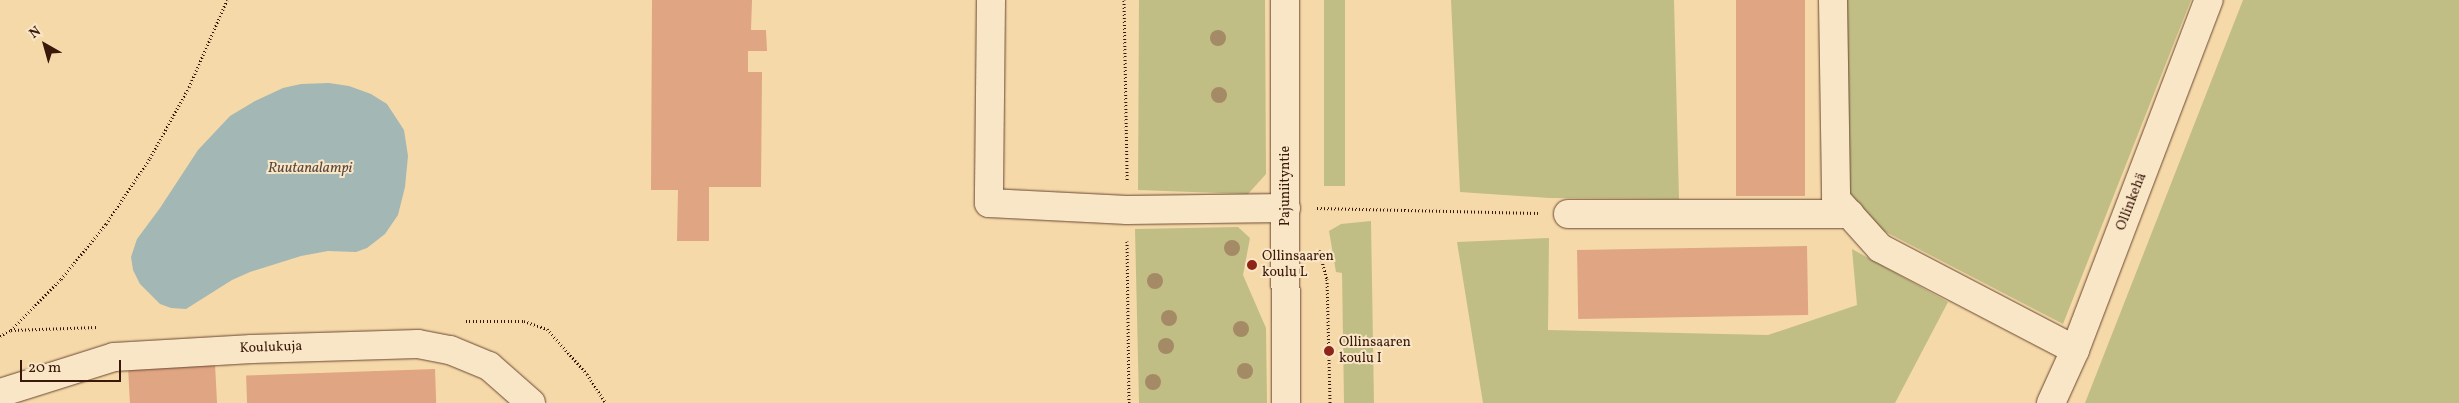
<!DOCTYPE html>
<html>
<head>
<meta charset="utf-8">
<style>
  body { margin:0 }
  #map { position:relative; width:2459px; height:403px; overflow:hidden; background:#f6d9a9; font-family:Vollkorn,serif }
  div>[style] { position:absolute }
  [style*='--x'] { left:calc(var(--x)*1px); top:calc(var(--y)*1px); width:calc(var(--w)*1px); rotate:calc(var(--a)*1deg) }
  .green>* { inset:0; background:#c1be85; transform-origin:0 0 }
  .water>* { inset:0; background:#a3b7b4 }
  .building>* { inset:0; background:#e0a582; transform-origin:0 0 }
  .path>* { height:3px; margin-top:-1.5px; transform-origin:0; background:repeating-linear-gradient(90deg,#3a180a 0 1px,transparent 0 3.5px) }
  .roads { filter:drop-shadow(0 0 1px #694832) drop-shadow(0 0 1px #694832) }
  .minor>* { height:28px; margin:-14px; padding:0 14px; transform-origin:14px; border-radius:14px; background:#f9e6c7 }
  .trees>* { width:16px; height:16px; margin:-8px; border-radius:50%; background:#a58a66 }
  .dots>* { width:14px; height:14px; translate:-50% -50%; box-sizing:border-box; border:2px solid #f9e6c7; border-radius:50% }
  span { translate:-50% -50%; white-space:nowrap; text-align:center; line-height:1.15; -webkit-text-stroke:4px #f9e6c7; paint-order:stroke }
  .street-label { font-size:14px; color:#3a180a }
  .poi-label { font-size:14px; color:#3a180a }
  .left { translate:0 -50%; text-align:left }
  .water-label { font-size:15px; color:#5a483d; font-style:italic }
  .north { position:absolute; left:20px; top:20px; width:50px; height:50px; -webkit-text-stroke:4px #f9e6c7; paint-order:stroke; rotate:322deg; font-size:14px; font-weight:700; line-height:20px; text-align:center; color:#3a180a }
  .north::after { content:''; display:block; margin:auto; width:18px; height:22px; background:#3a180a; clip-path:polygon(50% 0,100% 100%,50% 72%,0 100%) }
  .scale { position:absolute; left:20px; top:360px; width:101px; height:22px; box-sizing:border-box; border:2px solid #3a180a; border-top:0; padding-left:6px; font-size:15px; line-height:18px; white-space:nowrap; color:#3a180a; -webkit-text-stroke:4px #f9e6c7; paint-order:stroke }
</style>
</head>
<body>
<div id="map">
  <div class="green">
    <i style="clip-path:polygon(1139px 0,1265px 0,1266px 174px,1248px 194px,1138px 190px)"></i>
    <i style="left:1324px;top:0;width:21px;height:186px"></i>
    <i style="clip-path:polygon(1451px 0,1674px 0,1679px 199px,1549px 198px,1460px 192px)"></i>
    <i style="clip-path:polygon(1847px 0,2191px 0,2063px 324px,1878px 228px,1848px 192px)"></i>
    <i style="clip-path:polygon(2243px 0,2459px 0,2459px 403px,2085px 403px)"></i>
    <i style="clip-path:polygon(1371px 221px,1374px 403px,1344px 403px,1342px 273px,1336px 272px,1329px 231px,1341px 224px)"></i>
    <i style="clip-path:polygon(1238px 227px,1250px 238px,1243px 275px,1266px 328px,1267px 403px,1139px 403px,1135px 229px)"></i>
    <i style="clip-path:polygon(1549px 238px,1548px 330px,1768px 335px,1857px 305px,1852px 249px,1948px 302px,1895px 403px,1483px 403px,1457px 242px)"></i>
  </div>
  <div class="water">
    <i style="clip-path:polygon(329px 83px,349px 86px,371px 94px,387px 104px,404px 130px,408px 156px,405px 187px,398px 215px,385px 234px,367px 248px,356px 252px,328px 251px,301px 256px,250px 272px,232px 280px,186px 309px,171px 308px,160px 304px,140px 284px,133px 270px,131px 257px,137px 239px,160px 208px,198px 150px,230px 116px,255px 101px,283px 88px,301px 84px)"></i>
  </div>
  <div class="building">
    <i style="clip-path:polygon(652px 0,752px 0,751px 30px,766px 30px,767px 51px,748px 51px,748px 72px,762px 72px,761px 187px,709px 187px,709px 241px,677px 241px,678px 190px,651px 190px)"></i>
    <i style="left:1736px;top:0;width:69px;height:196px"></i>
    <i style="left:1807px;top:246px;width:69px;height:230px;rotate:89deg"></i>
    <i style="left:215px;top:364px;width:39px;height:87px;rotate:87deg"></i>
    <i style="left:435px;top:369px;width:34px;height:189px;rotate:88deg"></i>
  </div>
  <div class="path">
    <i style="--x:1124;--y:0;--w:180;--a:89"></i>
    <i style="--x:1317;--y:208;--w:221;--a:1.3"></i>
    <i style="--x:1127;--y:241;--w:162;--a:89.3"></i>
    <i style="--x:1319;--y:250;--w:30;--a:75"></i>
    <i style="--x:1327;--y:279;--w:124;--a:88.6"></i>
    <i style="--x:466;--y:321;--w:58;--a:0"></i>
    <i style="--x:524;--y:321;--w:24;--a:19"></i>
    <i style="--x:547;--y:329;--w:60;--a:48.4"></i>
    <i style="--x:587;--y:374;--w:35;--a:57"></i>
    <i style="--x:11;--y:330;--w:87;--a:-2"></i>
    <i style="--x:0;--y:336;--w:13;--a:-29"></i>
    <i style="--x:11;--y:330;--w:71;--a:-45.6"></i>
    <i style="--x:61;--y:279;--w:71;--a:-50.7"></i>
    <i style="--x:106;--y:224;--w:79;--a:-56.3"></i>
    <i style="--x:150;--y:158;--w:81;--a:-61.2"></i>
    <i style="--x:189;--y:87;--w:95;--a:-66.4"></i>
  </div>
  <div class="roads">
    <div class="minor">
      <i style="--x:991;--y:0;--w:203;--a:90.6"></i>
      <i style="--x:989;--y:203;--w:138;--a:2.9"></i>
      <i style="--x:1127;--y:210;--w:159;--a:-0.7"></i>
      <i style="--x:1285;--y:0;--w:403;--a:89.9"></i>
      <i style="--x:1833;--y:0;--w:199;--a:89.1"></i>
      <i style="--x:1836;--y:199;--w:66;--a:48.1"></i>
      <i style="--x:1880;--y:248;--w:220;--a:27.6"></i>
      <i style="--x:1568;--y:214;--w:282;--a:0"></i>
      <i style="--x:0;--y:393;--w:120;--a:-17.5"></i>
      <i style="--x:114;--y:357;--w:138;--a:-3.3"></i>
      <i style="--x:252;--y:349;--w:166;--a:-1.7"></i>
      <i style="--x:418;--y:344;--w:33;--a:11"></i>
      <i style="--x:450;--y:350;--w:42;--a:22.3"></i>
      <i style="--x:489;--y:366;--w:56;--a:41.4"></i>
      <i style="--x:2051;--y:403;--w:58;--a:-65.6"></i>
      <i style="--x:2075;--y:350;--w:375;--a:-69.1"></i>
    </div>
  </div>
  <div class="trees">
    <i style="left:1218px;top:38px"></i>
    <i style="left:1219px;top:95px"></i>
    <i style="left:1232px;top:248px"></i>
    <i style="left:1155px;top:281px"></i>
    <i style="left:1169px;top:318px"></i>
    <i style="left:1241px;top:329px"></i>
    <i style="left:1166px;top:346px"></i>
    <i style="left:1245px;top:371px"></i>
    <i style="left:1153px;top:382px"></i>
  </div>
  <div class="dots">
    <i style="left:1252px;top:265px;background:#8f2418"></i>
    <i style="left:1329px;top:351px;background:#8f2418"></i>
  </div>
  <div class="street-label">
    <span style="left:1286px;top:186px;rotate:-90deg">Pajuniityntie</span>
    <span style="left:2132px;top:202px;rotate:-69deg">Ollinkehä</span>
    <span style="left:271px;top:348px;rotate:-2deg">Koulukuja</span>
  </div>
  <div class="poi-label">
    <span class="left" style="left:1262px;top:265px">Ollinsaaren<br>koulu L</span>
    <span class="left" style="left:1339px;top:351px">Ollinsaaren<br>koulu I</span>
  </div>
  <div class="water-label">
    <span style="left:310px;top:169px">Ruutanalampi</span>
  </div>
  <div class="north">N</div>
  <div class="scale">20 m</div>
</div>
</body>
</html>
